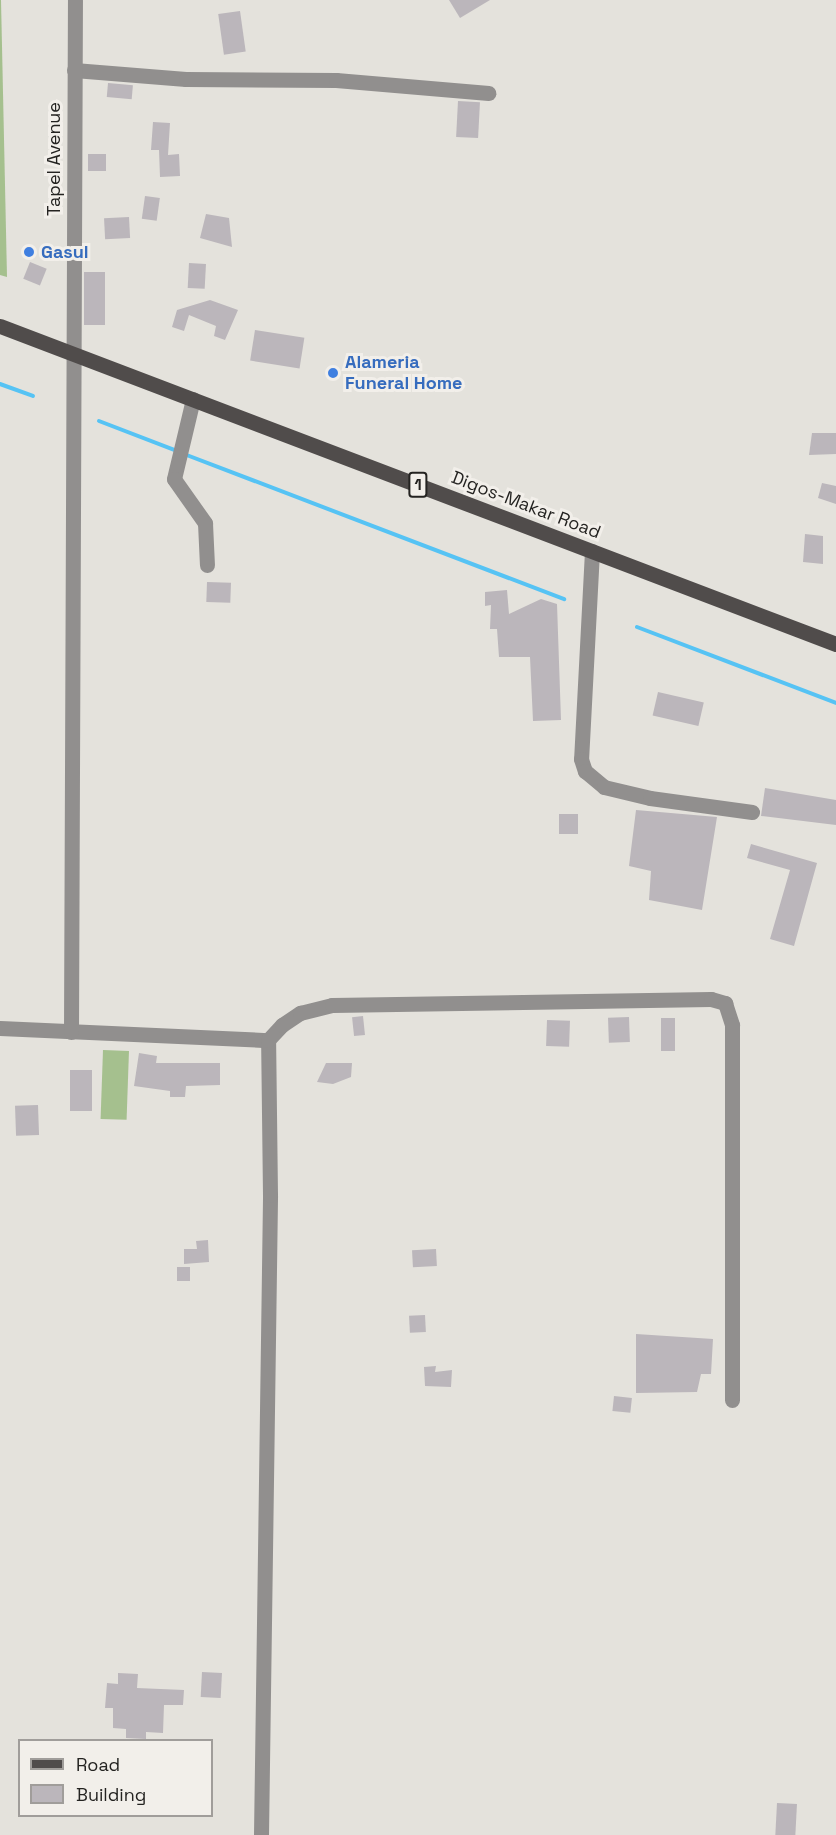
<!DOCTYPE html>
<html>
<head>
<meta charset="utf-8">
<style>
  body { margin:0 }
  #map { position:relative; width:836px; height:1835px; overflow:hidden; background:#e4e2dc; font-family:"Space Grotesk",sans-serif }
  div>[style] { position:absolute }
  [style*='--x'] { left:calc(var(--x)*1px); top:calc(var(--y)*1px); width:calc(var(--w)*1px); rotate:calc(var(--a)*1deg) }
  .green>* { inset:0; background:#a5c08e; transform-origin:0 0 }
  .stream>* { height:4px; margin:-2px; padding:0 2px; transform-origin:2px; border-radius:2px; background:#56c3f4 }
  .building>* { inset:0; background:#bbb6bb; transform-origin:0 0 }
  .minor>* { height:15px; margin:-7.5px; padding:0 7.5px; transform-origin:7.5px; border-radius:7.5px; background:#918f8e }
  .major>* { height:15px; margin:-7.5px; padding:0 7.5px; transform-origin:7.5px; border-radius:7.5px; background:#504c4b }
  .dots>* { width:16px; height:16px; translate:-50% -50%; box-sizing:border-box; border:3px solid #f2efea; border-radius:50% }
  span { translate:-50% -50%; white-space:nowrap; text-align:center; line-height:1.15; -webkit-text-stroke:6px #f2efea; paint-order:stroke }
  .shield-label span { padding:2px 4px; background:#f2efea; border:2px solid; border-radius:4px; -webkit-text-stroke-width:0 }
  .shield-label { font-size:16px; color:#242321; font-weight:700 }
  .street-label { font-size:18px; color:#242321 }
  .shop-label { font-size:18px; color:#366cbe; font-weight:700 }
  .left { translate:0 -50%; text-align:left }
  .legend { position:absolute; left:18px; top:1739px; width:195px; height:78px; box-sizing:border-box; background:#f2efea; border:2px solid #a09d9a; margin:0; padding:8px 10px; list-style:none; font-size:18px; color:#242321 }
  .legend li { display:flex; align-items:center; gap:12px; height:30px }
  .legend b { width:30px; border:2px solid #a09d9a }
</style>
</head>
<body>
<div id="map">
  <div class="green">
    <i style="clip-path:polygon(0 0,1px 0,7px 277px,0 275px)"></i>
    <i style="left:103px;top:1050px;width:26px;height:69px;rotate:2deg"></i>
  </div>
  <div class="stream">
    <i style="--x:0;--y:384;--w:35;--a:20"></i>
    <i style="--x:99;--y:421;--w:84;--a:21"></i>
    <i style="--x:184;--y:454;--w:407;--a:20.9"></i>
    <i style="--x:637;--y:627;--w:213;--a:20.9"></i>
  </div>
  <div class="building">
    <i style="clip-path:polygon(449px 0,490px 0,460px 18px)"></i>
    <i style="left:240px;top:11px;width:41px;height:22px;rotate:82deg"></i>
    <i style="left:108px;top:83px;width:25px;height:14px;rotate:5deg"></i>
    <i style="left:458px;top:101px;width:22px;height:36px;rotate:3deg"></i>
    <i style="clip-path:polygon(153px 122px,170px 123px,168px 155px,179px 154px,180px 176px,160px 177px,159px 150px,151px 150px)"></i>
    <i style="left:88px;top:154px;width:18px;height:17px"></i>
    <i style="left:145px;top:196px;width:15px;height:23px;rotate:8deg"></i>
    <i style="clip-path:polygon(206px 214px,229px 218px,232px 247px,200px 238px)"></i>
    <i style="left:129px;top:217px;width:21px;height:25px;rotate:87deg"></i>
    <i style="left:30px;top:262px;width:18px;height:18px;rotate:22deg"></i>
    <i style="left:189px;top:263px;width:17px;height:25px;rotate:3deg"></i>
    <i style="left:84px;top:272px;width:21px;height:53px"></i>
    <i style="clip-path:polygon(210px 300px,238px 310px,225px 340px,214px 336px,216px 326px,189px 315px,184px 331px,172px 327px,177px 310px)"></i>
    <i style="left:255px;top:330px;width:50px;height:31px;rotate:9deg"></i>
    <i style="clip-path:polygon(812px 433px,836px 433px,836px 454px,809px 455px)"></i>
    <i style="clip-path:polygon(822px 483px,836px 486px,836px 504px,818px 498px)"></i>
    <i style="clip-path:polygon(805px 534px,823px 536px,823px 564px,803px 562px)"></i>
    <i style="left:207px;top:582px;width:24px;height:20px;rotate:2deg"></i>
    <i style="clip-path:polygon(507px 590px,509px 614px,541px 599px,557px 604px,561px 720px,533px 721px,530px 657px,499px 657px,497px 629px,490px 629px,491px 605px,485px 606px,485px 592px)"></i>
    <i style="left:658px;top:692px;width:47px;height:24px;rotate:13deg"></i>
    <i style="clip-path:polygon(765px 788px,836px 800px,836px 825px,761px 816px)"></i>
    <i style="clip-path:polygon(636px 810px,717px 817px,702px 910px,649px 900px,651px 871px,629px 866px)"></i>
    <i style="left:559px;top:814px;width:19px;height:20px"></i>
    <i style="clip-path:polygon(751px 844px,817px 863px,794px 946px,770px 939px,790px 870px,747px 858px)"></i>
    <i style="left:363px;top:1016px;width:19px;height:11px;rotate:84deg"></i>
    <i style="left:629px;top:1017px;width:25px;height:21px;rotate:88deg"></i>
    <i style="left:661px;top:1018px;width:14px;height:33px"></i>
    <i style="left:547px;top:1020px;width:23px;height:26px;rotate:2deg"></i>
    <i style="clip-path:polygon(139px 1053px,157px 1056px,156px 1063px,220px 1063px,220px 1085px,186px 1086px,185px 1097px,170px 1097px,170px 1091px,134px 1086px)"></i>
    <i style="clip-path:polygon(326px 1063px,352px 1063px,351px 1077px,333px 1084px,317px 1082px)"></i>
    <i style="left:70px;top:1070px;width:22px;height:41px"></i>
    <i style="left:38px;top:1105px;width:30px;height:23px;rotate:88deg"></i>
    <i style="clip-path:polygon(208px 1240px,209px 1262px,184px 1264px,184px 1249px,197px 1249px,196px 1241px)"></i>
    <i style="left:436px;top:1249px;width:17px;height:24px;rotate:87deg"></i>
    <i style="left:177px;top:1267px;width:13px;height:14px"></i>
    <i style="left:425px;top:1315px;width:17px;height:16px;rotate:87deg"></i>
    <i style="clip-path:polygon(636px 1334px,713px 1339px,711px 1374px,701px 1374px,697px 1392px,636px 1393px)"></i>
    <i style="clip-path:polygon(436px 1366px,435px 1372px,452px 1370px,451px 1387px,425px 1386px,424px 1367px)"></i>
    <i style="left:614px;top:1396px;width:18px;height:15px;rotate:6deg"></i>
    <i style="left:202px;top:1672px;width:20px;height:25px;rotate:3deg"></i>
    <i style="clip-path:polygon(118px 1673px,138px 1674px,137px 1688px,184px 1690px,183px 1705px,164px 1705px,163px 1733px,146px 1732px,146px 1739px,126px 1738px,126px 1729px,113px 1728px,113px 1708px,105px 1708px,107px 1683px,118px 1684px)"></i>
    <i style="left:777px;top:1803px;width:20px;height:32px;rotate:3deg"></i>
  </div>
  <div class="minor">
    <i style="--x:74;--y:70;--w:112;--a:4.6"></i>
    <i style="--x:186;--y:79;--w:150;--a:0.4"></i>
    <i style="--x:336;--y:80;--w:153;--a:4.9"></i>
    <i style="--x:193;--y:399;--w:82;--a:103.4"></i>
    <i style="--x:174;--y:479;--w:54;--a:54.8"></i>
    <i style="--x:205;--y:523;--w:42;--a:87.3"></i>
    <i style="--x:592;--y:551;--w:208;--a:93"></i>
    <i style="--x:581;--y:759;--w:13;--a:72"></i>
    <i style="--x:585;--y:771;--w:25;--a:40"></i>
    <i style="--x:604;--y:787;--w:47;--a:13.4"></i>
    <i style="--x:650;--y:798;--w:103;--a:7.8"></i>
    <i style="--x:0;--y:1028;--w:268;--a:2.6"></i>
    <i style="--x:71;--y:1032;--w:1032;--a:-89.78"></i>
    <i style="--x:261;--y:1835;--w:640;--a:-89.19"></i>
    <i style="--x:270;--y:1195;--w:155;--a:-90.7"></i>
    <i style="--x:268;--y:1040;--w:21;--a:-47"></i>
    <i style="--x:282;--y:1025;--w:22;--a:-34"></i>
    <i style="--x:300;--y:1013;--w:33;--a:-14"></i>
    <i style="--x:332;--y:1005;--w:379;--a:-0.9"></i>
    <i style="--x:711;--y:999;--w:15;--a:16"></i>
    <i style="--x:725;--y:1003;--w:23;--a:72"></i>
    <i style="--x:732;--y:1025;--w:375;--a:90"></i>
  </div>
  <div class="major">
    <i style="--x:0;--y:326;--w:894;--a:20.83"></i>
  </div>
  <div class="dots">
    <i style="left:29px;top:252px;background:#3f7fe0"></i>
    <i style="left:333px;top:373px;background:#3f7fe0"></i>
  </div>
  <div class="shield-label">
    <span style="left:418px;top:485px">1</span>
  </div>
  <div class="street-label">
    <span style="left:54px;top:159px;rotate:-90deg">Tapel Avenue</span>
    <span style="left:526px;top:505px;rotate:21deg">Digos-Makar Road</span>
  </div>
  <div class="shop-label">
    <span class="left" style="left:41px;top:252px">Gasul</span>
    <span class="left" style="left:345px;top:373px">Alameria<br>Funeral Home</span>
  </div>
  <ul class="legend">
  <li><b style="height:8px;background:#504c4b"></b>Road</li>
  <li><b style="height:16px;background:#bbb6bb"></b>Building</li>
  </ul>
</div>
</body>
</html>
